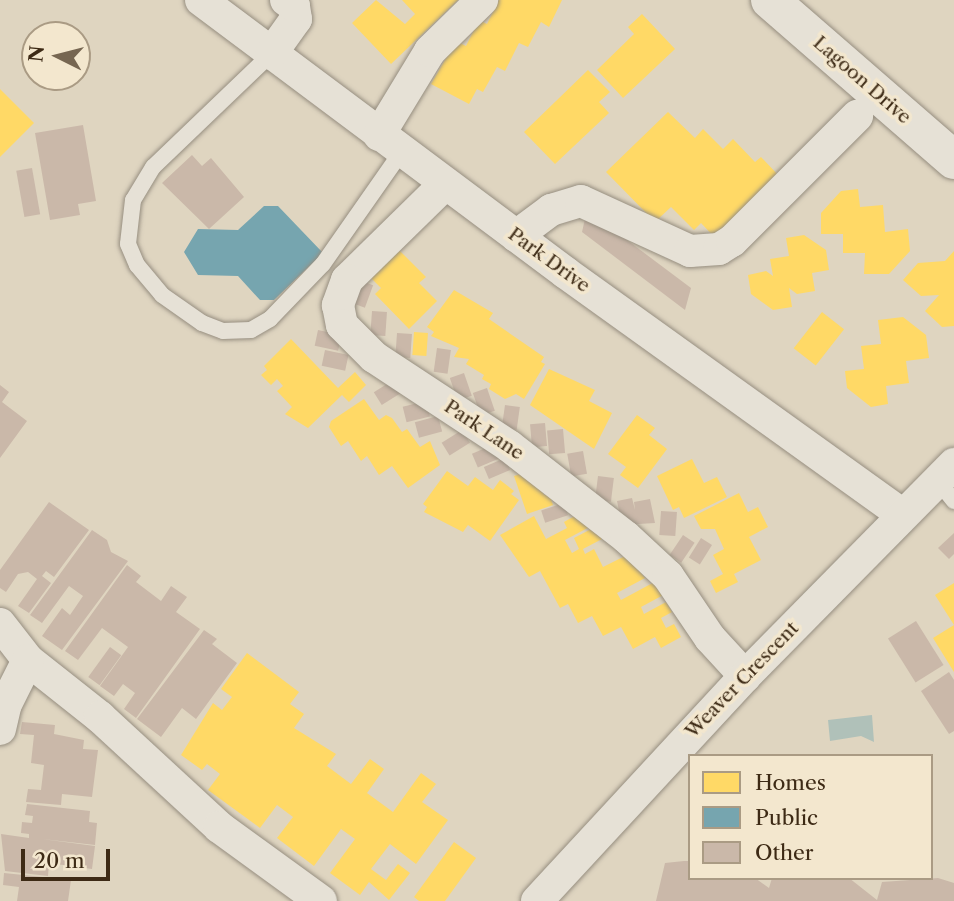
<!DOCTYPE html>
<html>
<head>
<meta charset="utf-8">
<style>
  body { margin:0 }
  #map { position:relative; width:954px; height:901px; overflow:hidden; background:#dfd5c0; font-family:"Libre Caslon Text",serif }
  div>[style] { position:absolute }
  [style*='--x'] { left:calc(var(--x)*1px); top:calc(var(--y)*1px); width:calc(var(--w)*1px); rotate:calc(var(--a)*1deg) }
  .water>* { inset:0; background:#b0c1b9 }
  .homes>* { inset:0; background:#ffd966; transform-origin:0 0 }
  .public>* { inset:0; background:#76a5af }
  .building>* { inset:0; background:#cab8a9; transform-origin:0 0 }
  .roads { filter:drop-shadow(0 0 2px #968e80) drop-shadow(0 0 2px #968e80) }
  .service>* { height:16px; margin:-8px; padding:0 8px; transform-origin:8px; border-radius:8px; background:#e6e1d6 }
  .minor>* { height:32px; margin:-16px; padding:0 16px; transform-origin:16px; border-radius:16px; background:#e6e1d6 }
  .tertiary>* { height:38px; margin:-19px; padding:0 19px; transform-origin:19px; border-radius:19px; background:#e6e1d6 }
  span { translate:-50% -50%; white-space:nowrap; text-align:center; line-height:1.15; -webkit-text-stroke:7px #f3e7ce; paint-order:stroke }
  .street-label { font-size:19px; color:#3d2a15 }
  .legend { position:absolute; left:688px; top:754px; width:245px; height:126px; box-sizing:border-box; background:#f3e7ce; border:2px solid #aa9b84; margin:0; padding:9px 12px; list-style:none; font-size:21px; color:#3d2a15 }
  .legend li { display:flex; align-items:center; gap:14px; height:35px }
  .legend b { width:35px; border:2px solid #aa9b84 }
  .north { position:absolute; left:21px; top:21px; width:70px; height:70px; box-sizing:border-box; background:#f3e7ce; border:2px solid #aa9b84; border-radius:50%; rotate:276deg; font-size:19px; font-weight:700; line-height:28px; text-align:center; color:#3d2a15 }
  .north::after { content:''; display:block; margin:auto; width:24px; height:32px; background:#766651; clip-path:polygon(50% 0,100% 100%,50% 72%,0 100%) }
  .scale { position:absolute; left:21px; top:849px; width:89px; height:32px; box-sizing:border-box; border:4px solid #3d2a15; border-top:0; padding-left:9px; font-size:21px; line-height:24px; white-space:nowrap; color:#3d2a15; -webkit-text-stroke:5px #f3e7ce; paint-order:stroke }
</style>
</head>
<body>
<div id="map">
  <div class="water">
    <i style="clip-path:polygon(872px 715px,874px 742px,861px 736px,830px 741px,828px 720px)"></i>
  </div>
  <div class="homes">
    <i style="clip-path:polygon(376px 0,405px 24px,415px 14px,402px 0,458px 0,391px 64px,352px 23px)"></i>
    <i style="clip-path:polygon(499px 0,562px 0,549px 27px,541px 22px,528px 47px,519px 43px,505px 71px,497px 67px,483px 92px,477px 89px,469px 104px,431px 84px,456px 41px,466px 46px,479px 20px,487px 24px)"></i>
    <i style="clip-path:polygon(642px 14px,675px 49px,623px 98px,597px 70px,634px 34px,628px 27px)"></i>
    <i style="clip-path:polygon(588px 70px,610px 92px,599px 102px,609px 113px,555px 164px,524px 132px)"></i>
    <i style="clip-path:polygon(0 89px,34px 123px,0 157px)"></i>
    <i style="clip-path:polygon(668px 112px,695px 138px,703px 129px,723px 149px,733px 139px,755px 162px,761px 157px,781px 178px,718px 241px,701px 223px,694px 230px,671px 207px,655px 222px,606px 172px)"></i>
    <i style="clip-path:polygon(858px 189px,860px 207px,883px 205px,885px 232px,908px 229px,910px 251px,889px 274px,864px 274px,865px 253px,843px 253px,843px 234px,821px 234px,821px 213px,841px 191px)"></i>
    <i style="clip-path:polygon(804px 235px,826px 250px,829px 270px,812px 273px,815px 291px,797px 294px,789px 288px,792px 307px,773px 310px,751px 294px,748px 275px,766px 271px,773px 276px,770px 259px,789px 256px,786px 238px)"></i>
    <i style="clip-path:polygon(390px 241px,426px 277px,419px 283px,437px 301px,409px 329px,375px 294px,381px 288px,362px 269px)"></i>
    <i style="clip-path:polygon(954px 251px,954px 326px,942px 327px,925px 311px,939px 295px,921px 296px,903px 280px,918px 263px,945px 261px)"></i>
    <i style="clip-path:polygon(454px 290px,493px 313px,489px 319px,544px 357px,541px 362px,545px 364px,524px 399px,516px 394px,505px 399px,489px 389px,491px 384px,482px 379px,484px 375px,466px 364px,469px 359px,454px 357px,459px 348px,431px 336px,434px 332px,427px 327px)"></i>
    <i style="left:822px;top:312px;width:28px;height:46px;rotate:38deg"></i>
    <i style="clip-path:polygon(903px 317px,926px 335px,929px 358px,906px 361px,909px 383px,886px 386px,888px 404px,871px 407px,847px 388px,845px 371px,864px 369px,861px 346px,881px 344px,878px 320px)"></i>
    <i style="left:414px;top:332px;width:14px;height:23px;rotate:4deg"></i>
    <i style="clip-path:polygon(291px 339px,338px 388px,355px 372px,366px 385px,349px 402px,342px 395px,308px 428px,285px 414px,292px 407px,277px 391px,283px 386px,277px 379px,271px 385px,261px 375px,267px 370px,264px 366px)"></i>
    <i style="clip-path:polygon(549px 369px,595px 390px,589px 401px,612px 413px,594px 449px,530px 405px)"></i>
    <i style="clip-path:polygon(364px 399px,379px 420px,386px 415px,392px 418px,402px 432px,407px 429px,420px 447px,430px 441px,440px 465px,408px 488px,392px 466px,379px 475px,367px 456px,361px 461px,348px 441px,341px 446px,329px 427px,331px 421px)"></i>
    <i style="clip-path:polygon(637px 415px,655px 428px,649px 435px,667px 449px,638px 488px,620px 475px,626px 467px,608px 454px)"></i>
    <i style="clip-path:polygon(692px 459px,704px 483px,717px 477px,727px 497px,684px 518px,679px 507px,673px 510px,657px 476px)"></i>
    <i style="clip-path:polygon(535px 469px,544px 495px,549px 493px,553px 505px,527px 514px,514px 476px)"></i>
    <i style="clip-path:polygon(447px 471px,468px 486px,475px 477px,493px 490px,500px 480px,514px 491px,511px 494px,519px 500px,490px 541px,468px 525px,463px 532px,424px 512px,427px 507px,423px 504px)"></i>
    <i style="clip-path:polygon(739px 493px,748px 512px,758px 507px,768px 527px,749px 537px,761px 560px,734px 574px,738px 582px,716px 593px,710px 581px,723px 574px,713px 555px,724px 549px,715px 529px,701px 529px,694px 516px)"></i>
    <i style="clip-path:polygon(587px 509px,595px 524px,565px 540px,572px 553px,579px 549px,574px 538px,595px 527px,602px 539px,583px 549px,585px 554px,594px 549px,603px 567px,627px 555px,645px 578px,617px 593px,621px 600px,660px 579px,667px 593px,641px 607px,644px 614px,666px 602px,672px 612px,661px 618px,666px 628px,674px 624px,681px 637px,661px 648px,655px 637px,633px 649px,621px 627px,603px 636px,592px 616px,578px 623px,568px 604px,560px 608px,540px 571px,529px 577px,500px 535px,534px 516px,546px 539px,567px 528px,564px 522px)"></i>
    <i style="clip-path:polygon(954px 583px,954px 672px,933px 638px,954px 625px,935px 595px)"></i>
    <i style="clip-path:polygon(247px 653px,299px 692px,290px 704px,304px 714px,294px 728px,336px 754px,327px 766px,351px 784px,370px 759px,384px 769px,367px 793px,393px 812px,421px 773px,436px 784px,422px 802px,448px 820px,416px 864px,390px 844px,371px 869px,386px 880px,398px 864px,410px 873px,389px 900px,369px 882px,360px 895px,330px 873px,355px 839px,341px 829px,314px 866px,277px 838px,293px 817px,277px 805px,260px 828px,208px 790px,220px 774px,207px 764px,202px 770px,181px 755px,213px 703px,222px 710px,232px 697px,221px 689px)"></i>
    <i style="clip-path:polygon(454px 842px,476px 858px,445px 901px,419px 901px,414px 897px)"></i>
  </div>
  <div class="public">
    <i style="clip-path:polygon(264px 206px,278px 206px,323px 253px,274px 300px,260px 300px,238px 276px,198px 275px,184px 252px,198px 229px,238px 230px)"></i>
  </div>
  <div class="building">
    <i style="clip-path:polygon(83px 125px,96px 201px,78px 204px,80px 215px,50px 220px,35px 133px)"></i>
    <i style="clip-path:polygon(192px 155px,202px 166px,211px 158px,244px 197px,209px 229px,162px 183px)"></i>
    <i style="left:32px;top:168px;width:47px;height:16px;rotate:80deg"></i>
    <i style="clip-path:polygon(587px 210px,691px 288px,685px 310px,582px 232px)"></i>
    <i style="left:359px;top:280px;width:15px;height:24px;rotate:20deg"></i>
    <i style="left:372px;top:311px;width:15px;height:24px;rotate:4deg"></i>
    <i style="left:318px;top:330px;width:24px;height:16px;rotate:12deg"></i>
    <i style="left:397px;top:333px;width:15px;height:24px;rotate:4deg"></i>
    <i style="left:437px;top:348px;width:14px;height:24px;rotate:8deg"></i>
    <i style="left:325px;top:350px;width:24px;height:16px;rotate:12deg"></i>
    <i style="left:464px;top:373px;width:24px;height:15px;rotate:71deg"></i>
    <i style="left:395px;top:379px;width:15px;height:25px;rotate:58deg"></i>
    <i style="clip-path:polygon(0 385px,9px 392px,2px 402px,27px 421px,0 458px)"></i>
    <i style="left:487px;top:388px;width:24px;height:15px;rotate:71deg"></i>
    <i style="left:426px;top:401px;width:16px;height:24px;rotate:76deg"></i>
    <i style="left:505px;top:405px;width:15px;height:23px;rotate:8deg"></i>
    <i style="left:438px;top:416px;width:16px;height:24px;rotate:75deg"></i>
    <i style="left:545px;top:423px;width:23px;height:15px;rotate:85deg"></i>
    <i style="left:563px;top:429px;width:24px;height:16px;rotate:85deg"></i>
    <i style="left:462px;top:430px;width:15px;height:24px;rotate:58deg"></i>
    <i style="left:495px;top:444px;width:15px;height:25px;rotate:67deg"></i>
    <i style="left:583px;top:451px;width:23px;height:16px;rotate:80deg"></i>
    <i style="left:505px;top:458px;width:13px;height:23px;rotate:67deg"></i>
    <i style="left:598px;top:476px;width:16px;height:24px;rotate:7deg"></i>
    <i style="clip-path:polygon(632px 498px,635px 510px,634px 502px,650px 499px,655px 523px,622px 525px,617px 501px)"></i>
    <i style="clip-path:polygon(49px 502px,89px 530px,54px 577px,46px 571px,42px 576px,51px 583px,29px 613px,18px 606px,37px 579px,28px 572px,18px 574px,6px 592px,0 588px,0 570px)"></i>
    <i style="left:564px;top:503px;width:13px;height:24px;rotate:72deg"></i>
    <i style="left:661px;top:511px;width:16px;height:24px;rotate:4deg"></i>
    <i style="clip-path:polygon(92px 530px,107px 540px,111px 552px,128px 561px,62px 650px,42px 636px,62px 608px,70px 615px,83px 596px,69px 586px,42px 623px,30px 615px)"></i>
    <i style="clip-path:polygon(954px 533px,954px 554px,949px 559px,938px 548px)"></i>
    <i style="left:683px;top:535px;width:14px;height:24px;rotate:34deg"></i>
    <i style="left:701px;top:538px;width:13px;height:23px;rotate:32deg"></i>
    <i style="clip-path:polygon(127px 565px,141px 576px,136px 582px,161px 601px,171px 586px,187px 597px,176px 612px,200px 629px,136px 718px,124px 709px,135px 693px,123px 684px,114px 696px,100px 686px,128px 647px,102px 628px,78px 660px,65px 651px)"></i>
    <i style="left:916px;top:621px;width:52px;height:33px;rotate:58deg"></i>
    <i style="clip-path:polygon(204px 630px,217px 639px,212px 644px,237px 663px,196px 719px,182px 708px,161px 737px,137px 719px)"></i>
    <i style="left:110px;top:647px;width:14px;height:37px;rotate:36deg"></i>
    <i style="clip-path:polygon(949px 672px,954px 680px,954px 731px,949px 734px,921px 691px)"></i>
    <i style="clip-path:polygon(22px 722px,55px 725px,54px 734px,84px 740px,83px 749px,98px 750px,92px 797px,62px 794px,61px 805px,26px 802px,28px 789px,41px 790px,44px 765px,31px 763px,34px 735px,20px 734px)"></i>
    <i style="clip-path:polygon(27px 804px,90px 811px,89px 822px,97px 823px,95px 845px,42px 839px,95px 846px,92px 869px,49px 863px,48px 876px,5px 871px,1px 834px,29px 838px,29px 834px,21px 833px,22px 822px,32px 823px,33px 816px,25px 815px)"></i>
    <i style="clip-path:polygon(684px 861px,690px 861px,690px 878px,755px 878px,769px 888px,772px 878px,849px 878px,877px 900px,882px 882px,938px 878px,954px 883px,954px 901px,656px 901px,665px 863px)"></i>
    <i style="clip-path:polygon(4px 873px,71px 880px,68px 901px,17px 901px,19px 887px,3px 885px)"></i>
  </div>
  <div class="roads">
    <div class="service">
      <i style="--x:271;--y:54;--w:163;--a:136.2"></i>
      <i style="--x:153;--y:167;--w:39;--a:121"></i>
      <i style="--x:133;--y:200;--w:44;--a:96.5"></i>
      <i style="--x:128;--y:244;--w:23;--a:67"></i>
      <i style="--x:137;--y:265;--w:39;--a:50"></i>
      <i style="--x:162;--y:295;--w:49;--a:35"></i>
      <i style="--x:202;--y:323;--w:22;--a:21"></i>
      <i style="--x:223;--y:331;--w:28;--a:-2"></i>
      <i style="--x:251;--y:330;--w:22;--a:-30"></i>
      <i style="--x:270;--y:319;--w:76;--a:-46.1"></i>
      <i style="--x:323;--y:264;--w:138;--a:-55"></i>
      <i style="--x:937;--y:480;--w:27;--a:51"></i>
    </div>
    <div class="minor">
      <i style="--x:201;--y:0;--w:456;--a:36.8"></i>
      <i style="--x:566;--y:273;--w:413;--a:35.7"></i>
      <i style="--x:271;--y:54;--w:43;--a:-54.5"></i>
      <i style="--x:296;--y:19;--w:13;--a:-99"></i>
      <i style="--x:294;--y:6;--w:10;--a:-143"></i>
      <i style="--x:379;--y:135;--w:98;--a:-58.7"></i>
      <i style="--x:430;--y:51;--w:73;--a:-44.4"></i>
      <i style="--x:445;--y:184;--w:137;--a:135.6"></i>
      <i style="--x:347;--y:280;--w:27;--a:110"></i>
      <i style="--x:338;--y:305;--w:20;--a:79"></i>
      <i style="--x:342;--y:325;--w:45;--a:45"></i>
      <i style="--x:374;--y:357;--w:162;--a:33.4"></i>
      <i style="--x:509;--y:446;--w:148;--a:37.9"></i>
      <i style="--x:626;--y:537;--w:57;--a:42.9"></i>
      <i style="--x:668;--y:576;--w:75;--a:55.9"></i>
      <i style="--x:710;--y:638;--w:52;--a:47.4"></i>
      <i style="--x:516;--y:236;--w:44;--a:-36.6"></i>
      <i style="--x:551;--y:210;--w:31;--a:-17"></i>
      <i style="--x:581;--y:201;--w:120;--a:24.6"></i>
      <i style="--x:690;--y:251;--w:29;--a:-4"></i>
      <i style="--x:719;--y:249;--w:15;--a:-32"></i>
      <i style="--x:732;--y:241;--w:177;--a:-45"></i>
      <i style="--x:0;--y:624;--w:46;--a:52.1"></i>
      <i style="--x:28;--y:660;--w:92;--a:38.4"></i>
      <i style="--x:100;--y:717;--w:162;--a:42.7"></i>
      <i style="--x:219;--y:827;--w:126;--a:36"></i>
      <i style="--x:0;--y:729;--w:26;--a:-77"></i>
      <i style="--x:6;--y:704;--w:49;--a:-63.4"></i>
      <i style="--x:537;--y:901;--w:306;--a:-47.2"></i>
      <i style="--x:745;--y:676;--w:298;--a:-45.4"></i>
    </div>
    <div class="tertiary">
      <i style="--x:770;--y:0;--w:244;--a:41"></i>
    </div>
  </div>
  <div class="street-label">
    <span style="left:862px;top:80px;rotate:41deg">Lagoon Drive</span>
    <span style="left:549px;top:260px;rotate:36deg">Park Drive</span>
    <span style="left:484px;top:430px;rotate:34deg">Park Lane</span>
    <span style="left:742px;top:680px;rotate:-46deg">Weaver Crescent</span>
  </div>
  <ul class="legend">
  <li><b style="height:19px;background:#ffd966"></b>Homes</li>
  <li><b style="height:19px;background:#76a5af"></b>Public</li>
  <li><b style="height:19px;background:#cab8a9"></b>Other</li>
  </ul>
  <div class="north">N</div>
  <div class="scale">20 m</div>
</div>
</body>
</html>
